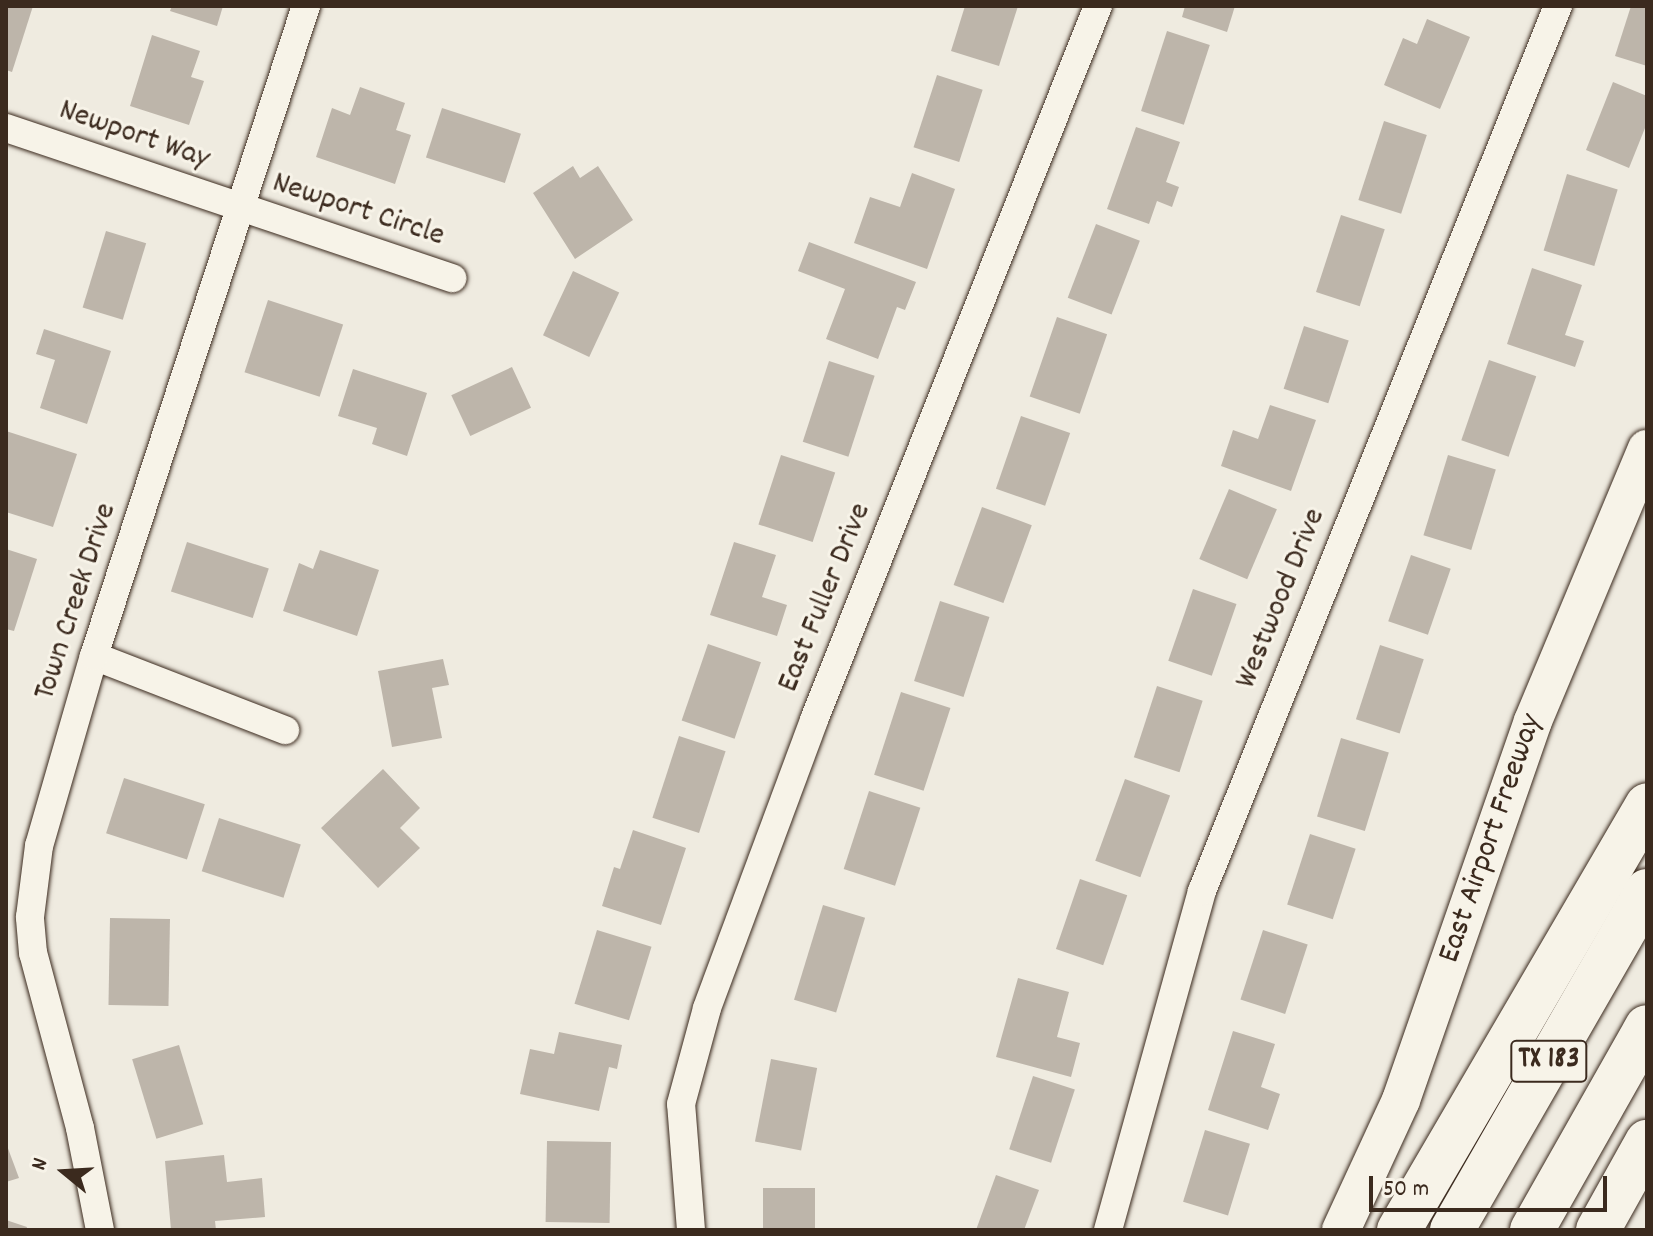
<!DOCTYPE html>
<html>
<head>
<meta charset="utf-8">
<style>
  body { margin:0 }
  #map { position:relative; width:1653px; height:1236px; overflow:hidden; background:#efebe0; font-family:Dekko,sans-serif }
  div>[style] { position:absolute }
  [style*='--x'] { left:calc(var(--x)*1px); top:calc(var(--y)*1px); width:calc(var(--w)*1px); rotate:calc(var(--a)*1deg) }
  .building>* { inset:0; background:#bdb5aa; transform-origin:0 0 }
  .roads { filter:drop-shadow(0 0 2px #3b2a1e) drop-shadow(0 0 2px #3b2a1e) }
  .street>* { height:28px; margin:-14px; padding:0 14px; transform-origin:14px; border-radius:14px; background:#f7f3e8 }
  .secondary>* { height:38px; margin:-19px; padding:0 19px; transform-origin:19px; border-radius:19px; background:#f7f3e8 }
  .highway>* { height:44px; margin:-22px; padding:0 22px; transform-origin:22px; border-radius:22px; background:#f7f3e8 }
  span { translate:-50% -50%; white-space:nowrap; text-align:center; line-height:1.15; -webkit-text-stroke:6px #f7f3e8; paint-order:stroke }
  .shield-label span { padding:2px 6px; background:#f7f3e8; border:2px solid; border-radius:6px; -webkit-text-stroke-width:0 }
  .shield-label { font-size:30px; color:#3b2a1e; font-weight:700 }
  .street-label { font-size:32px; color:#3b2a1e }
  .frame { position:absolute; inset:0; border:8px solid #3b2a1e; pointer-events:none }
  .north { position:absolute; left:24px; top:1132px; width:80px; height:80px; -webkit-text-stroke:6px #f7f3e8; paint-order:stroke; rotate:288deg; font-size:22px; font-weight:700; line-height:32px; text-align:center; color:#3b2a1e }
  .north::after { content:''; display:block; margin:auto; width:28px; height:36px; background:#3b2a1e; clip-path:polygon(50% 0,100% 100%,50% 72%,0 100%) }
  .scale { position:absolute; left:1369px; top:1176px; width:238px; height:36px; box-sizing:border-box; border:4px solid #3b2a1e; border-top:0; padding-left:10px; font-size:24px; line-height:28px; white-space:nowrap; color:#3b2a1e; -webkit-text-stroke:6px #f7f3e8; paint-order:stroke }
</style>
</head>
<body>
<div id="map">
  <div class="building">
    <i style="clip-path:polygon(6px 6px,33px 6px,12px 72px,6px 70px)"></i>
    <i style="clip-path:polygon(172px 6px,223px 6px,217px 26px,170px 11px)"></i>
    <i style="clip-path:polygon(965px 6px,1018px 6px,999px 66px,951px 51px)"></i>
    <i style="clip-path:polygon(1185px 6px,1235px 6px,1227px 32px,1182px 17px)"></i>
    <i style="clip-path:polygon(1631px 6px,1647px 6px,1647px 66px,1615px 56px)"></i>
    <i style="clip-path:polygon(1427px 19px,1470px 37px,1440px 109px,1384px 85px,1403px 38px,1417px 44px)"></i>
    <i style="left:1167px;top:31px;width:45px;height:84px;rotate:18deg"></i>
    <i style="clip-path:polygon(152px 35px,200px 51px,191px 77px,204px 81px,189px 125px,130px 106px)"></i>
    <i style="left:937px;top:75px;width:48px;height:76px;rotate:18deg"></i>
    <i style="clip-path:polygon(1613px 82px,1647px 96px,1647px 123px,1629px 168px,1586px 150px)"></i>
    <i style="clip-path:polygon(360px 87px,405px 103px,396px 130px,411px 135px,395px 184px,316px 157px,332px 108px,350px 115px)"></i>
    <i style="left:442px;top:108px;width:83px;height:52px;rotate:18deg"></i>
    <i style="left:1384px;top:121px;width:45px;height:83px;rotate:18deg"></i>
    <i style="clip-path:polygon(1136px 127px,1180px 142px,1166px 182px,1179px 187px,1172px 207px,1157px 201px,1149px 224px,1107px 209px)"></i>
    <i style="clip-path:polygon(573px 166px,580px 178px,598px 166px,633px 220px,575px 259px,533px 193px)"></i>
    <i style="clip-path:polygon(912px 173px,955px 189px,927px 269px,854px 243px,870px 197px,900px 207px)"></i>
    <i style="left:1567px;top:174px;width:53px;height:80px;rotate:17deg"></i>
    <i style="left:1341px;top:215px;width:46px;height:81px;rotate:18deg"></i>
    <i style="left:1096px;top:224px;width:47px;height:79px;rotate:21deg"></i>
    <i style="left:106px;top:231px;width:42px;height:80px;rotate:17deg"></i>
    <i style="clip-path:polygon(809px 242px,916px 282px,905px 310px,897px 307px,878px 359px,826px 339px,845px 289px,798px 271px)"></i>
    <i style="clip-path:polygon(1532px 268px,1582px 285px,1565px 335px,1584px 341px,1575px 367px,1507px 344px)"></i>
    <i style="left:573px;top:271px;width:51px;height:71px;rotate:25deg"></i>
    <i style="left:268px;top:300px;width:79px;height:76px;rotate:18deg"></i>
    <i style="left:1057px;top:317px;width:53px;height:84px;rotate:19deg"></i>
    <i style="left:1304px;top:326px;width:47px;height:66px;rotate:18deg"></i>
    <i style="clip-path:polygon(44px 329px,111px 351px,87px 424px,40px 408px,55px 360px,36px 354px)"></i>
    <i style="left:1489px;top:360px;width:50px;height:85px;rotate:19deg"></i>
    <i style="left:829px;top:361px;width:48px;height:85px;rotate:18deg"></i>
    <i style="left:512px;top:367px;width:45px;height:67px;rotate:65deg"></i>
    <i style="clip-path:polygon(353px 369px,427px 393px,407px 456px,372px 444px,377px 428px,338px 416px)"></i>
    <i style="clip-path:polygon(1270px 405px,1316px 420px,1291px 491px,1221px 466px,1233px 430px,1258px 439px)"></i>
    <i style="left:1021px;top:416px;width:52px;height:77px;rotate:19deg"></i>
    <i style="clip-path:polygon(6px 431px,77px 454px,53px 527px,6px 512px)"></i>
    <i style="left:781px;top:455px;width:57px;height:73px;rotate:18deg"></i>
    <i style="left:1448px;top:455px;width:50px;height:84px;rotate:17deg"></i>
    <i style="left:1229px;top:489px;width:52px;height:76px;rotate:23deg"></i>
    <i style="left:982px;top:507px;width:53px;height:83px;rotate:20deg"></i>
    <i style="left:187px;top:542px;width:86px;height:52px;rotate:18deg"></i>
    <i style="clip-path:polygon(734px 542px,776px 555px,762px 597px,787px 605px,777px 636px,710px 615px)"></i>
    <i style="clip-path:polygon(6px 549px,37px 559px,14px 631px,6px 629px)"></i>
    <i style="clip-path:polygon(320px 550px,379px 570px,357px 636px,283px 611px,299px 563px,313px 569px)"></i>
    <i style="left:1411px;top:555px;width:42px;height:70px;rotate:19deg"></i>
    <i style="left:1193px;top:589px;width:46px;height:76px;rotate:19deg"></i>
    <i style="left:940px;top:601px;width:52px;height:84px;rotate:18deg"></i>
    <i style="left:708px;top:644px;width:56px;height:81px;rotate:19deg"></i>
    <i style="left:1380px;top:645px;width:46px;height:78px;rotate:18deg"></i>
    <i style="clip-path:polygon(443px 659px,449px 685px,432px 688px,442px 738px,392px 747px,378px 671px)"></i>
    <i style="left:1157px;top:686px;width:48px;height:75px;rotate:18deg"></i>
    <i style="left:901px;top:692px;width:52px;height:87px;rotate:18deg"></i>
    <i style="left:679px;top:736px;width:49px;height:86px;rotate:18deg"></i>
    <i style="left:1341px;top:738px;width:50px;height:82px;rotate:17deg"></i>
    <i style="clip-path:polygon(383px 769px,420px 808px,400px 828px,420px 848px,378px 888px,321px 828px)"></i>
    <i style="left:124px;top:778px;width:85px;height:58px;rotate:18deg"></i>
    <i style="left:1125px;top:779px;width:48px;height:87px;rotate:20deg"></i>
    <i style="left:869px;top:791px;width:54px;height:82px;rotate:18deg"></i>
    <i style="left:219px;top:818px;width:86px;height:56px;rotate:18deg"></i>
    <i style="clip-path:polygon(633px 830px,686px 848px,661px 925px,602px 906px,614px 867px,620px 869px)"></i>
    <i style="left:1310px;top:834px;width:48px;height:74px;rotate:18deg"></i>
    <i style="left:1080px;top:879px;width:50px;height:74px;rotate:19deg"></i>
    <i style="left:823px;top:905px;width:44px;height:99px;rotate:17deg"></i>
    <i style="left:110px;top:918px;width:60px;height:87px;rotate:1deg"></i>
    <i style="left:597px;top:930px;width:57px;height:77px;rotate:17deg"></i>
    <i style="left:1263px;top:930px;width:47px;height:73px;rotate:18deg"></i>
    <i style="clip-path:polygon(1018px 978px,1069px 992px,1057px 1037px,1080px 1043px,1071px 1077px,996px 1057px)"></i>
    <i style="clip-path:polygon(1233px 1031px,1275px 1044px,1261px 1087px,1280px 1094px,1268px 1130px,1208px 1110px)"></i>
    <i style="clip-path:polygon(559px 1032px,622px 1045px,617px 1069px,609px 1067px,599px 1111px,520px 1094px,530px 1049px,554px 1054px)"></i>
    <i style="left:179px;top:1045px;width:83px;height:49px;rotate:73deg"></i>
    <i style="left:771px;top:1059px;width:47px;height:84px;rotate:11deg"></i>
    <i style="left:1033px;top:1076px;width:44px;height:77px;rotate:18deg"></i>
    <i style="left:1205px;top:1130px;width:47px;height:75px;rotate:17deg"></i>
    <i style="left:547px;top:1141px;width:64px;height:81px;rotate:1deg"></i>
    <i style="clip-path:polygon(6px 1143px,19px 1178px,6px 1182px)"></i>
    <i style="clip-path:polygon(224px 1155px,227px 1182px,262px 1178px,265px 1217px,215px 1221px,216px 1230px,171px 1230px,165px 1161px)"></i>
    <i style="clip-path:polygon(996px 1175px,1039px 1190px,1024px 1230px,976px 1230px)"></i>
    <i style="left:815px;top:1188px;width:42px;height:52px;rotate:90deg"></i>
    <i style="clip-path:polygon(6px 1220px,27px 1227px,26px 1230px,6px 1230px)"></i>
  </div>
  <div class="roads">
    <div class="street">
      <i style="--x:6;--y:128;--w:471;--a:18.6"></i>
      <i style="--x:94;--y:656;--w:205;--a:21.2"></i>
      <i style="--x:100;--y:1230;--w:104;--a:-101.1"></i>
      <i style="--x:80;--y:1128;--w:181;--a:-105"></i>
      <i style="--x:33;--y:953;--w:36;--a:-95"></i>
      <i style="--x:30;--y:917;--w:72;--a:-82.8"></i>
      <i style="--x:39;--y:846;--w:198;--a:-73.9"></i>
      <i style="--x:94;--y:656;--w:684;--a:-71.94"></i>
      <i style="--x:691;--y:1230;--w:126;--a:-94.5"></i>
      <i style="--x:681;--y:1104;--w:99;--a:-74.8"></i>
      <i style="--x:707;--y:1008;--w:307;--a:-69.6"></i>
      <i style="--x:814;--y:720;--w:768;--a:-68.31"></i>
      <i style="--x:1108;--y:1230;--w:352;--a:-74.5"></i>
      <i style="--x:1202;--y:891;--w:954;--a:-68.09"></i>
    </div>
    <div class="secondary">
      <i style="--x:1341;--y:1230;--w:143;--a:-65.2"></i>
      <i style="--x:1401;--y:1100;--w:401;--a:-70.8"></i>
      <i style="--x:1533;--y:721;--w:295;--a:-67.3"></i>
    </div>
    <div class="highway">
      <i style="--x:1399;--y:1230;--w:492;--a:-59.7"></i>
      <i style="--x:1452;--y:1230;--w:391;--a:-60.1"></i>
      <i style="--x:1532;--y:1230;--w:233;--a:-60.5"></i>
      <i style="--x:1598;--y:1230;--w:101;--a:-60.9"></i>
    </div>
  </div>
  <div class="shield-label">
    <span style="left:1549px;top:1061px">TX 183</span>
  </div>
  <div class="street-label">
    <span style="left:134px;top:136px;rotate:19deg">Newport Way</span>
    <span style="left:358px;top:211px;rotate:18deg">Newport Circle</span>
    <span style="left:826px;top:598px;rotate:-68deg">East Fuller Drive</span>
    <span style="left:1282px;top:599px;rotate:-68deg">Westwood Drive</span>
    <span style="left:77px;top:602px;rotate:-72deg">Town Creek Drive</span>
    <span style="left:1492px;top:839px;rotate:-71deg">East Airport Freeway</span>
  </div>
  <div class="frame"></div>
  <div class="north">N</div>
  <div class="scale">50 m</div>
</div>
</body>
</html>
